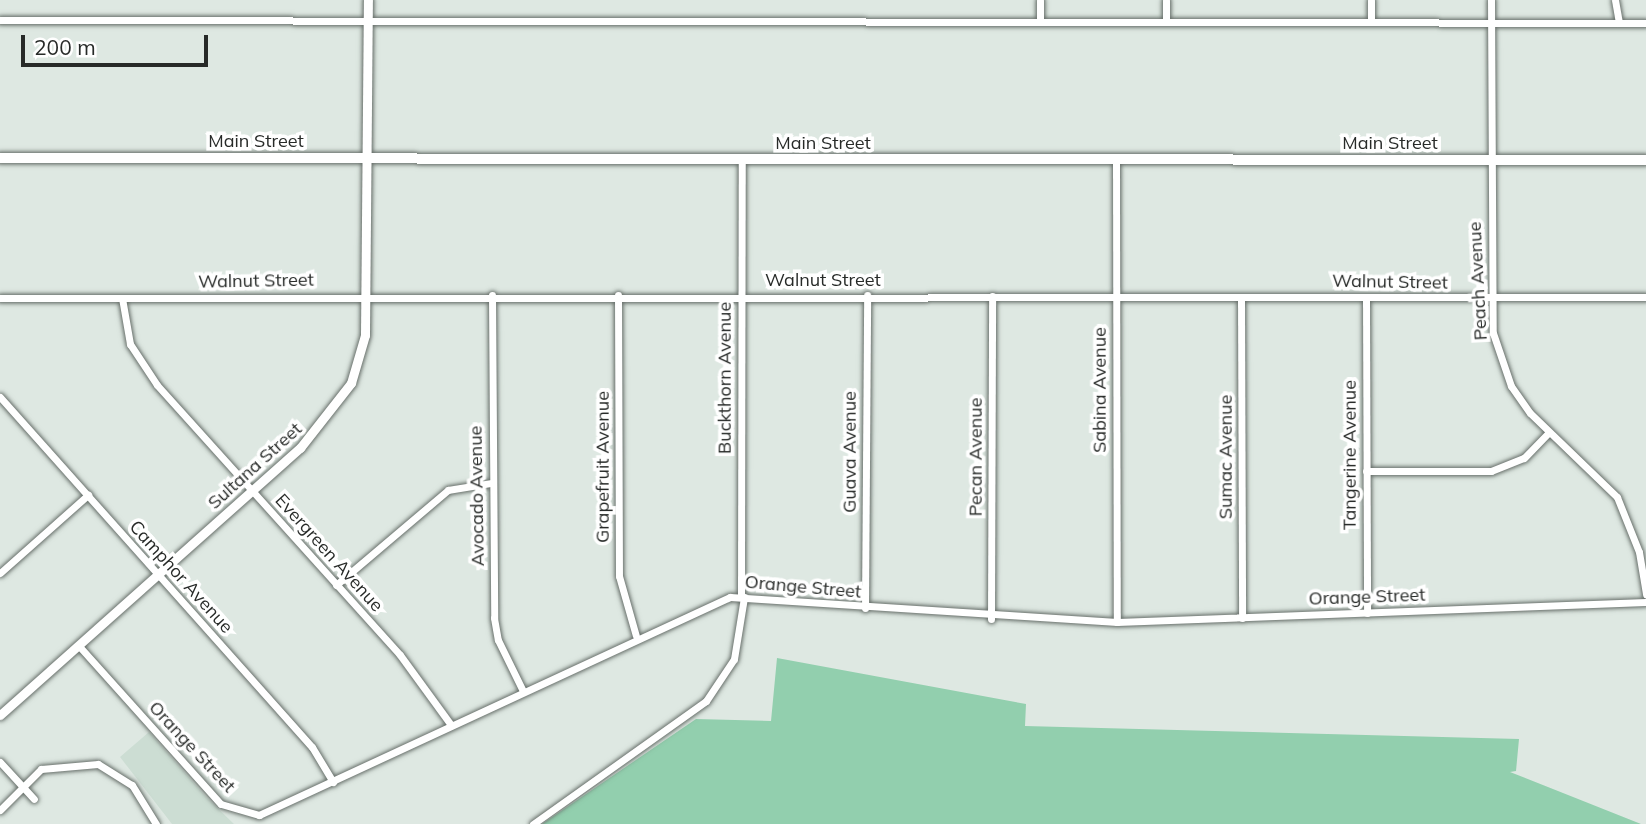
<!DOCTYPE html>
<html>
<head>
<meta charset="utf-8">
<style>
  body { margin:0 }
  #map { position:relative; width:1646px; height:824px; overflow:hidden; background:#dee8e2; font-family:Mulish,sans-serif }
  div>[style] { position:absolute }
  [style*='--x'] { left:calc(var(--x)*1px); top:calc(var(--y)*1px); width:calc(var(--w)*1px); rotate:calc(var(--a)*1deg) }
  .built>* { inset:0; background:#ccddd3 }
  .green>* { inset:0; background:#92cfae }
  .roads { filter:drop-shadow(0 0 2px #676f6a) drop-shadow(0 0 2px #676f6a) }
  .minor>* { height:7px; margin:-3.5px; padding:0 3.5px; transform-origin:3.5px; border-radius:3.5px; background:#fff }
  .tertiary>* { height:9px; margin:-4.5px; padding:0 4.5px; transform-origin:4.5px; border-radius:4.5px; background:#fff }
  .secondary>* { height:10px; margin:-5px; padding:0 5px; transform-origin:5px; border-radius:5px; background:#fff }
  span { translate:-50% -50%; white-space:nowrap; text-align:center; line-height:1.15; -webkit-text-stroke:7px #fff; paint-order:stroke }
  .street-label { font-size:18px; color:#272a28 }
  .scale { position:absolute; left:21px; top:35px; width:187px; height:32px; box-sizing:border-box; border:4px solid #272a28; border-top:0; padding-left:9px; font-size:21px; line-height:24px; white-space:nowrap; color:#272a28; -webkit-text-stroke:5px #fff; paint-order:stroke }
</style>
</head>
<body>
<div id="map">
  <div class="built">
    <i style="clip-path:polygon(149px 732px,206px 797px,234px 824px,172px 824px,120px 757px)"></i>
  </div>
  <div class="green">
    <i style="clip-path:polygon(777px 658px,1026px 704px,1025px 726px,1519px 739px,1516px 771px,1510px 772px,1641px 824px,542px 824px,696px 719px,771px 721px)"></i>
  </div>
  <div class="roads">
    <div class="minor">
      <i style="--x:1491;--y:0;--w:333;--a:89.7"></i>
      <i style="--x:1493;--y:333;--w:56;--a:71.2"></i>
      <i style="--x:1511;--y:386;--w:33;--a:55"></i>
      <i style="--x:1530;--y:413;--w:121;--a:44"></i>
      <i style="--x:1617;--y:497;--w:59;--a:68.2"></i>
      <i style="--x:1639;--y:552;--w:43;--a:80.5"></i>
      <i style="--x:1615;--y:0;--w:23;--a:80"></i>
      <i style="--x:0;--y:20;--w:1646;--a:0.1"></i>
      <i style="--x:1040;--y:22;--w:22;--a:-90"></i>
      <i style="--x:1166;--y:22;--w:22;--a:-90"></i>
      <i style="--x:1371;--y:22;--w:22;--a:-90"></i>
      <i style="--x:1116;--y:159;--w:463;--a:89.9"></i>
      <i style="--x:492;--y:295;--w:323;--a:89.6"></i>
      <i style="--x:494;--y:618;--w:22;--a:80"></i>
      <i style="--x:498;--y:640;--w:57;--a:63.9"></i>
      <i style="--x:618;--y:295;--w:281;--a:89.8"></i>
      <i style="--x:619;--y:576;--w:62;--a:74.2"></i>
      <i style="--x:1241;--y:297;--w:321;--a:89.8"></i>
      <i style="--x:1366;--y:297;--w:316;--a:89.8"></i>
      <i style="--x:0;--y:298;--w:1646;--a:-0.03"></i>
      <i style="--x:122;--y:298;--w:47;--a:80.1"></i>
      <i style="--x:130;--y:344;--w:49;--a:56.6"></i>
      <i style="--x:157;--y:385;--w:363;--a:48"></i>
      <i style="--x:400;--y:655;--w:87;--a:53.9"></i>
      <i style="--x:0;--y:397;--w:469;--a:48.3"></i>
      <i style="--x:312;--y:747;--w:41;--a:59"></i>
      <i style="--x:1366;--y:471;--w:125;--a:0"></i>
      <i style="--x:1491;--y:471;--w:35;--a:-22"></i>
      <i style="--x:1524;--y:458;--w:35;--a:-46"></i>
      <i style="--x:0;--y:573;--w:118;--a:-41.6"></i>
      <i style="--x:336;--y:585;--w:147;--a:-40.3"></i>
      <i style="--x:448;--y:490;--w:44;--a:-9.2"></i>
      <i style="--x:741;--y:597;--w:438;--a:-89.9"></i>
      <i style="--x:865;--y:608;--w:313;--a:-89.6"></i>
      <i style="--x:991;--y:619;--w:323;--a:-89.8"></i>
      <i style="--x:79;--y:646;--w:212;--a:48.1"></i>
      <i style="--x:221;--y:804;--w:40;--a:16"></i>
      <i style="--x:259;--y:815;--w:519;--a:-24.84"></i>
      <i style="--x:730;--y:597;--w:388;--a:3.7"></i>
      <i style="--x:1117;--y:622;--w:529;--a:-2.17"></i>
      <i style="--x:0;--y:762;--w:50;--a:47.4"></i>
      <i style="--x:0;--y:810;--w:58;--a:-45"></i>
      <i style="--x:41;--y:769;--w:57;--a:-5"></i>
      <i style="--x:98;--y:764;--w:40;--a:32"></i>
      <i style="--x:132;--y:785;--w:46;--a:58.4"></i>
      <i style="--x:533;--y:824;--w:212;--a:-35.4"></i>
      <i style="--x:706;--y:701;--w:50;--a:-56.3"></i>
      <i style="--x:734;--y:659;--w:63;--a:-80.8"></i>
    </div>
    <div class="tertiary">
      <i style="--x:0;--y:715;--w:402;--a:-41.7"></i>
      <i style="--x:300;--y:448;--w:83;--a:-51.9"></i>
      <i style="--x:351;--y:383;--w:50;--a:-73.7"></i>
      <i style="--x:365;--y:335;--w:335;--a:-89.5"></i>
    </div>
    <div class="secondary">
      <i style="--x:0;--y:158;--w:1646;--a:0.07"></i>
    </div>
  </div>
  <div class="street-label">
    <span style="left:256px;top:141px">Main Street</span>
    <span style="left:823px;top:143px">Main Street</span>
    <span style="left:1390px;top:143px">Main Street</span>
    <span style="left:823px;top:280px">Walnut Street</span>
    <span style="left:256px;top:281px;rotate:-1deg">Walnut Street</span>
    <span style="left:1478px;top:281px;rotate:-93deg">Peach Avenue</span>
    <span style="left:1390px;top:282px;rotate:1deg">Walnut Street</span>
    <span style="left:725px;top:378px;rotate:-90deg">Buckthorn Avenue</span>
    <span style="left:1100px;top:390px;rotate:-90deg">Sabina Avenue</span>
    <span style="left:850px;top:452px;rotate:-90deg">Guava Avenue</span>
    <span style="left:1350px;top:455px;rotate:-90deg">Tangerine Avenue</span>
    <span style="left:976px;top:457px;rotate:-90deg">Pecan Avenue</span>
    <span style="left:1226px;top:457px;rotate:-90deg">Sumac Avenue</span>
    <span style="left:255px;top:466px;rotate:-42deg">Sultana Street</span>
    <span style="left:603px;top:467px;rotate:-90deg">Grapefruit Avenue</span>
    <span style="left:477px;top:496px;rotate:-91deg">Avocado Avenue</span>
    <span style="left:329px;top:553px;rotate:48deg">Evergreen Avenue</span>
    <span style="left:181px;top:577px;rotate:48deg">Camphor Avenue</span>
    <span style="left:803px;top:587px;rotate:5deg">Orange Street</span>
    <span style="left:1367px;top:597px;rotate:-2deg">Orange Street</span>
    <span style="left:192px;top:747px;rotate:47deg">Orange Street</span>
  </div>
  <div class="scale">200 m</div>
</div>
</body>
</html>
